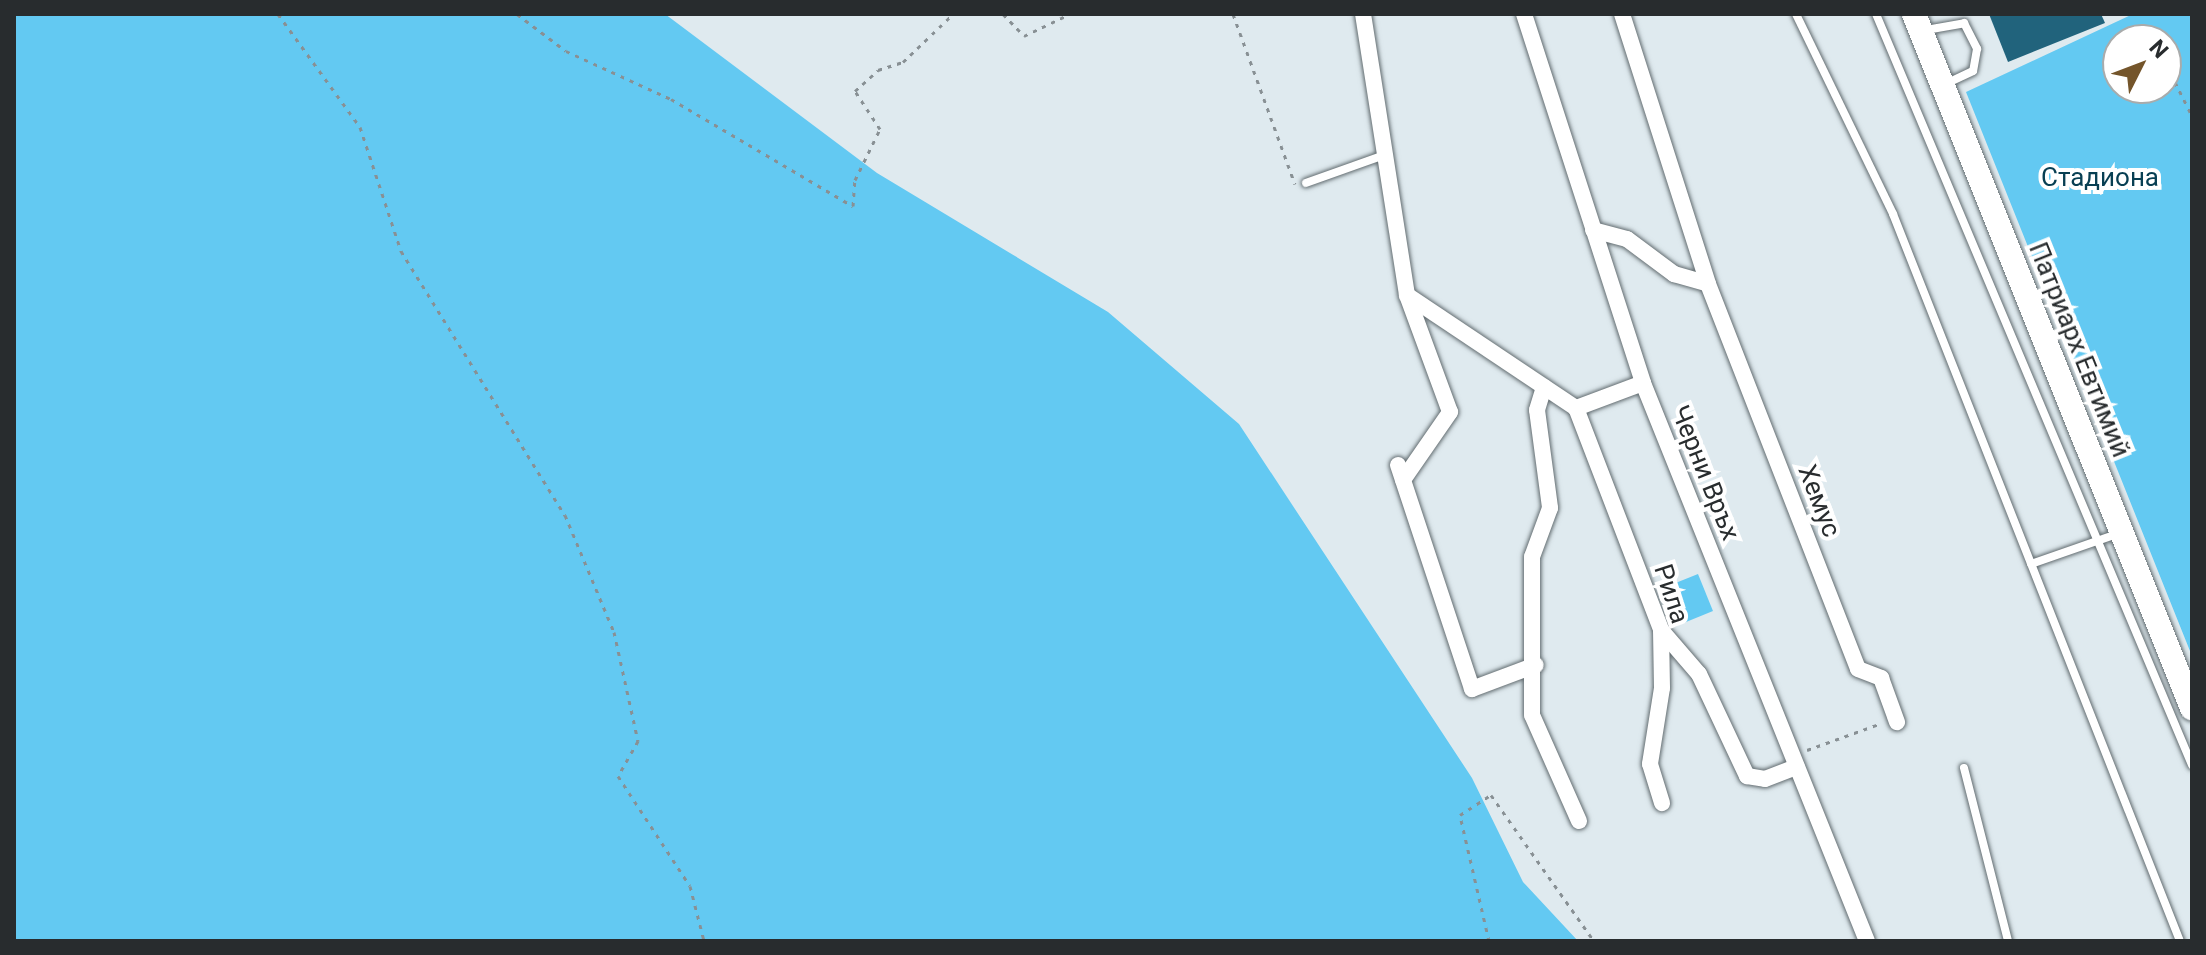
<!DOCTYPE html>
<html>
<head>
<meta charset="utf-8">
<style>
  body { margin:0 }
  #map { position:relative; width:2206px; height:955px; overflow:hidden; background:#dfeaef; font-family:Roboto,sans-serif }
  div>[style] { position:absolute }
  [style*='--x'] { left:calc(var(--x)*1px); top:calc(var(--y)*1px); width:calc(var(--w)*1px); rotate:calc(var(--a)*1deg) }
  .green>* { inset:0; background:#63c9f2; transform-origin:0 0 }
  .building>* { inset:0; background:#21637c }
  .path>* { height:3px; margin-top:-1.5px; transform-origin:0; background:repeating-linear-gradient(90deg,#889094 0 4px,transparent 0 10px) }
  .roads { filter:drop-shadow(0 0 2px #626c70) drop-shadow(0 0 2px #626c70) }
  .lane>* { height:8px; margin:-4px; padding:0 4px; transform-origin:4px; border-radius:4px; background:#fff }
  .street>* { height:16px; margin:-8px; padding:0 8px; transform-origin:8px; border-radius:8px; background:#fff }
  .secondary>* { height:24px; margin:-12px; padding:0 12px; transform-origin:12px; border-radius:12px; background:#fff }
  span { translate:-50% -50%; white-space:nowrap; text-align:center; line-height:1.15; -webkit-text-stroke:8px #fff; paint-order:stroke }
  .park-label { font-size:26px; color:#083f53 }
  .street-label { font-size:26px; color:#282c2e }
  .frame { position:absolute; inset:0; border:16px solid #282c2e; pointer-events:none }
  .north { position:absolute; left:2102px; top:24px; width:80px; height:80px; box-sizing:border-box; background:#fff; border:2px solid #a9abab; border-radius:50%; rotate:48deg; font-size:22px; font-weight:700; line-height:32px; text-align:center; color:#282c2e }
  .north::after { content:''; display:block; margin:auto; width:28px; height:36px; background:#74552b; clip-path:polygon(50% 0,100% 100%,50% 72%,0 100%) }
</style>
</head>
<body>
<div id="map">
  <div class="green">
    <i style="clip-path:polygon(14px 14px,665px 14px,877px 173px,1108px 312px,1239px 424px,1472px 778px,1523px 882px,1578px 941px,14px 941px)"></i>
    <i style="clip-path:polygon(evenodd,2133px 14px,2192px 14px,2192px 656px,1966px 92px,2133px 14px,2118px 40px,2166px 40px,2166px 88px,2118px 88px,2118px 40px)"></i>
    <i style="left:1698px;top:574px;width:40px;height:35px;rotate:68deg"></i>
  </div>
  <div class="building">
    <i style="clip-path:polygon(1989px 14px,2101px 14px,2105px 23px,2008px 62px)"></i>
  </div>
  <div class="path">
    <i style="--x:278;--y:14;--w:140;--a:54"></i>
    <i style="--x:360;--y:127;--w:131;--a:71.7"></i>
    <i style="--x:401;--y:251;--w:311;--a:58.2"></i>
    <i style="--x:565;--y:515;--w:127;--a:67.3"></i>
    <i style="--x:614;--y:632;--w:112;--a:77.6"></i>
    <i style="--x:638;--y:741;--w:40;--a:119.7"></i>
    <i style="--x:618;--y:776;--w:131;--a:56.8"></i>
    <i style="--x:690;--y:886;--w:57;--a:75.7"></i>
    <i style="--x:517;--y:14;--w:61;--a:37.1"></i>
    <i style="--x:566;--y:51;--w:115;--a:24.6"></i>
    <i style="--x:671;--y:99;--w:211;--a:30.5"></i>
    <i style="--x:853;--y:206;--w:26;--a:-86"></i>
    <i style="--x:855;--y:180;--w:57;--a:-63.9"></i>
    <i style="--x:880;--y:129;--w:45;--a:-123.3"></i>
    <i style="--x:855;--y:91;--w:31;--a:-42"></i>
    <i style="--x:878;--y:70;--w:26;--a:-18"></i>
    <i style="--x:903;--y:62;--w:69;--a:-43.8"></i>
    <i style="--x:1003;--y:14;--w:30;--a:46"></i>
    <i style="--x:1024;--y:36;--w:51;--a:-25.6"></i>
    <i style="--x:1181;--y:14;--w:21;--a:0"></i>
    <i style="--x:1233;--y:14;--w:181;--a:70"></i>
    <i style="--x:2166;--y:64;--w:58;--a:63.4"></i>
    <i style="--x:1807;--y:750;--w:77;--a:-19.9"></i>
    <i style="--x:1489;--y:941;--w:129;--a:-103"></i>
    <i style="--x:1460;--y:815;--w:37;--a:-33"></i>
    <i style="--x:1491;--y:795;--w:179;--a:54.8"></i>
  </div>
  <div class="roads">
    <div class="lane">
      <i style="--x:1796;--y:14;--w:222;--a:64.1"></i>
      <i style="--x:1893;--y:214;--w:782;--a:68.46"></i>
      <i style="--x:1876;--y:14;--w:815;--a:67.18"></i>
      <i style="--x:1926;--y:30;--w:39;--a:-10"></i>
      <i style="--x:1964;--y:23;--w:29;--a:63"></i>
      <i style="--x:1977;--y:49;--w:22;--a:100"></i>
      <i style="--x:1973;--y:71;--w:29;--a:155"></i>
      <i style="--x:1306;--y:183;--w:83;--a:-19.7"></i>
      <i style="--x:2031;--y:564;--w:91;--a:-19.2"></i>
      <i style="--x:1964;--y:768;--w:179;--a:75.7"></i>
    </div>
    <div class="street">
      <i style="--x:1363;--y:14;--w:284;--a:81.1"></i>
      <i style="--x:1407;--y:295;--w:203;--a:33.8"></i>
      <i style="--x:1524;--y:14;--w:388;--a:72.1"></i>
      <i style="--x:1643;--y:383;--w:601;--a:68.13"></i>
      <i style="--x:1622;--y:14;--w:283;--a:72.3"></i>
      <i style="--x:1708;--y:284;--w:413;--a:68.7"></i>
      <i style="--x:1858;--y:669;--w:25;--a:21"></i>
      <i style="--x:1881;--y:678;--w:47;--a:70"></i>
      <i style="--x:1593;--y:230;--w:35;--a:15"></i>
      <i style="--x:1627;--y:239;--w:59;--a:36.7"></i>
      <i style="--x:1674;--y:274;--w:35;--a:16"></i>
      <i style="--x:1643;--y:383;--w:72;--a:159.5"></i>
      <i style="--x:1576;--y:408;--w:238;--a:69"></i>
      <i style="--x:1661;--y:630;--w:58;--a:89"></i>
      <i style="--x:1662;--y:688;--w:77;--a:99"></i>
      <i style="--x:1650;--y:764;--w:41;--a:72.9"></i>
      <i style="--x:1544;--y:387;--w:24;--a:107"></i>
      <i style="--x:1537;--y:410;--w:99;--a:82.4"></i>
      <i style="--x:1550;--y:508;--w:52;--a:110.2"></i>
      <i style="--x:1532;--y:557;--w:158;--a:90"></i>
      <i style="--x:1532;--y:715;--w:116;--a:66.1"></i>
      <i style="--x:1398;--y:465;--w:236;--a:71.7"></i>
      <i style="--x:1472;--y:689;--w:68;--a:-20.6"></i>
      <i style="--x:1403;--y:480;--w:83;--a:-55.3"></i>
      <i style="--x:1450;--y:412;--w:125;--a:-110.2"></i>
      <i style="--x:1661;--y:630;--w:58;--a:49.2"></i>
      <i style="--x:1699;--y:674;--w:113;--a:64.8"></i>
      <i style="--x:1747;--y:776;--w:18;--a:9"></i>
      <i style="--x:1765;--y:779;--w:34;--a:-21"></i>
    </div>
    <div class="secondary">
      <i style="--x:1914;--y:14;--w:748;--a:68.17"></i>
    </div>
  </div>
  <div class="park-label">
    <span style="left:2100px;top:178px">Стадиона</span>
  </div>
  <div class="street-label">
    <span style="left:2079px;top:350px;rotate:68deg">Патриарх Евтимий</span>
    <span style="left:1705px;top:473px;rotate:68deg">Черни Връх</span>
    <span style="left:1819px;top:501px;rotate:69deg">Хемус</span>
    <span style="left:1671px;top:594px;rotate:72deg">Рила</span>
  </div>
  <div class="frame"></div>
  <div class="north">N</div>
</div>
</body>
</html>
